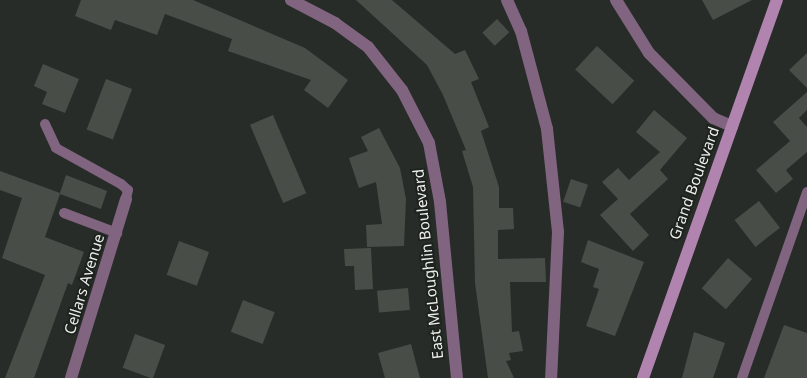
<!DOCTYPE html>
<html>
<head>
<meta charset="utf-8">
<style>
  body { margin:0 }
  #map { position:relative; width:807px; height:378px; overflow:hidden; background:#282c28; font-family:"Noto Sans",sans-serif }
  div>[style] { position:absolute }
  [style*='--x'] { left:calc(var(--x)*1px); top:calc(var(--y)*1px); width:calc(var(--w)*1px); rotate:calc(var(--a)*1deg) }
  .building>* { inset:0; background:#484d48; transform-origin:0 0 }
  .service>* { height:10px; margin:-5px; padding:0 5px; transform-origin:5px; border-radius:5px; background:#816480 }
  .minor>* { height:12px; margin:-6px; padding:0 6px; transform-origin:6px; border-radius:6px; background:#816480 }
  .tertiary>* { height:12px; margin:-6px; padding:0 6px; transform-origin:6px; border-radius:6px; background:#816480 }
  .secondary>* { height:12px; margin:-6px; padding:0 6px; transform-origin:6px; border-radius:6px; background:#b184b0 }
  span { translate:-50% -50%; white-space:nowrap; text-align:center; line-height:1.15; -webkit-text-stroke:4px #1e231e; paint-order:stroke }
  .street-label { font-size:15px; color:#ecefec }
</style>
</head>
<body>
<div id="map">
  <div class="building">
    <i style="clip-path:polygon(81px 0,193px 0,305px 48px,348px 80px,328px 108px,304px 90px,311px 80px,228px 51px,232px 39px,165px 14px,157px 35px,115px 20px,111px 30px,75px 16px)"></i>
    <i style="clip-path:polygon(356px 0,392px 0,455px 54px,465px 50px,479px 79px,471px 82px,489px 127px,481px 131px,499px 187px,499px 208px,513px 208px,514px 229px,498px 230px,498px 259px,545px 258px,546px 282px,510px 282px,512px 332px,519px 331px,523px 351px,509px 353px,511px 360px,506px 361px,514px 378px,488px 378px,475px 283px,473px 187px,462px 151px,466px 150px,443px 95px,427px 65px)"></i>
    <i style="clip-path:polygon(702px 0,752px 0,713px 20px)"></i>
    <i style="left:497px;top:19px;width:18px;height:20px;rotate:47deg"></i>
    <i style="left:597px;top:46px;width:51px;height:32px;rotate:43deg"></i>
    <i style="clip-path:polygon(807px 53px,807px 88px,789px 70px)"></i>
    <i style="clip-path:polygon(43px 64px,79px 79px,65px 113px,42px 104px,47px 92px,34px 86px)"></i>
    <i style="left:106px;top:79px;width:28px;height:54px;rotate:21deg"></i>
    <i style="clip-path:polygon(807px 92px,807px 110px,799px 118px,807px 127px,807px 152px,786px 170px,793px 179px,776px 193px,756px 170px,790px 141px,773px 122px)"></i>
    <i style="clip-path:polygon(654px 110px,687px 138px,660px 170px,668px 179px,630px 214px,649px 235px,633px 251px,600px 215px,618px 199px,602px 182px,618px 168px,629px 180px,660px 152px,636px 132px)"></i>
    <i style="left:273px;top:115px;width:85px;height:25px;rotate:67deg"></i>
    <i style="clip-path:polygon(379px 128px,400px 168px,406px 199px,404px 246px,367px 247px,366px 225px,382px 224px,376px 182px,359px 188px,349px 158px,368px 151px,361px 137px)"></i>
    <i style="clip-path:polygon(0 171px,60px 193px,66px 175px,107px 191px,101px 209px,60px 194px,45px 237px,84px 252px,72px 285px,68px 283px,34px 378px,5px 378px,45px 275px,2px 258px,22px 198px,0 190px)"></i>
    <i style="left:571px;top:179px;width:18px;height:24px;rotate:19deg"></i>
    <i style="left:759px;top:201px;width:34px;height:31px;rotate:52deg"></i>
    <i style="clip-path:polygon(588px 240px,644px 262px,615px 336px,586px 326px,599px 289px,593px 287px,599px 269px,581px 262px)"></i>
    <i style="left:179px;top:241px;width:32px;height:36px;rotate:20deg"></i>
    <i style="clip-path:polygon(371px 248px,373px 289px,355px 290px,354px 266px,345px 266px,344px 249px)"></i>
    <i style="left:728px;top:258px;width:32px;height:40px;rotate:41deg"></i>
    <i style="left:408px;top:288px;width:22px;height:31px;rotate:85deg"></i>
    <i style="left:243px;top:300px;width:34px;height:34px;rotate:21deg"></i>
    <i style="clip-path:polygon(784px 325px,807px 333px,807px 378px,764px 378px)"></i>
    <i style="clip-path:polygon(694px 332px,725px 343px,713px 378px,682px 378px)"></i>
    <i style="left:135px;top:334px;width:32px;height:36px;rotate:20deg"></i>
    <i style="clip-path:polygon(411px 344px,420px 378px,385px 378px,378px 353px)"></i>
  </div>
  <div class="service">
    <i style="--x:45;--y:124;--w:26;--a:65"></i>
    <i style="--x:56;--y:148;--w:74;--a:29"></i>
    <i style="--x:121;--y:184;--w:9;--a:41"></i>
    <i style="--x:128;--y:190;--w:9;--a:103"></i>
    <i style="--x:64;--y:213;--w:57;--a:20.7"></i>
    <i style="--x:742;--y:378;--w:197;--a:-70.7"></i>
  </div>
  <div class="minor">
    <i style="--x:507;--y:0;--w:34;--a:66"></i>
    <i style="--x:521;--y:31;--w:101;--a:75.1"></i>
    <i style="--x:547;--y:129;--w:104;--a:83.9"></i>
    <i style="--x:558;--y:232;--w:146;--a:92.7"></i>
    <i style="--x:616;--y:0;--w:62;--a:58.1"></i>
    <i style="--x:649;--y:53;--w:91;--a:45.4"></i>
    <i style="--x:713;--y:118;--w:21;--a:23"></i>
    <i style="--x:71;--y:378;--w:187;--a:-72.9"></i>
  </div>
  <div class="tertiary">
    <i style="--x:291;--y:0;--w:50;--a:27.6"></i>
    <i style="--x:335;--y:23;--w:41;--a:36"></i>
    <i style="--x:368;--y:47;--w:55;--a:51.7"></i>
    <i style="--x:402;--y:90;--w:59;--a:63"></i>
    <i style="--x:429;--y:143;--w:60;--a:79.4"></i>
    <i style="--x:440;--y:202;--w:177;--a:84.5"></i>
  </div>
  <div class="secondary">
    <i style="--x:643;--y:378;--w:401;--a:-70.5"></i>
  </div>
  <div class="street-label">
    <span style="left:694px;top:183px;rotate:-70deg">Grand Boulevard</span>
    <span style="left:428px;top:264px;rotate:-96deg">East McLoughlin Boulevard</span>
    <span style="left:84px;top:284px;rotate:-73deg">Cellars Avenue</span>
  </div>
</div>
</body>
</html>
